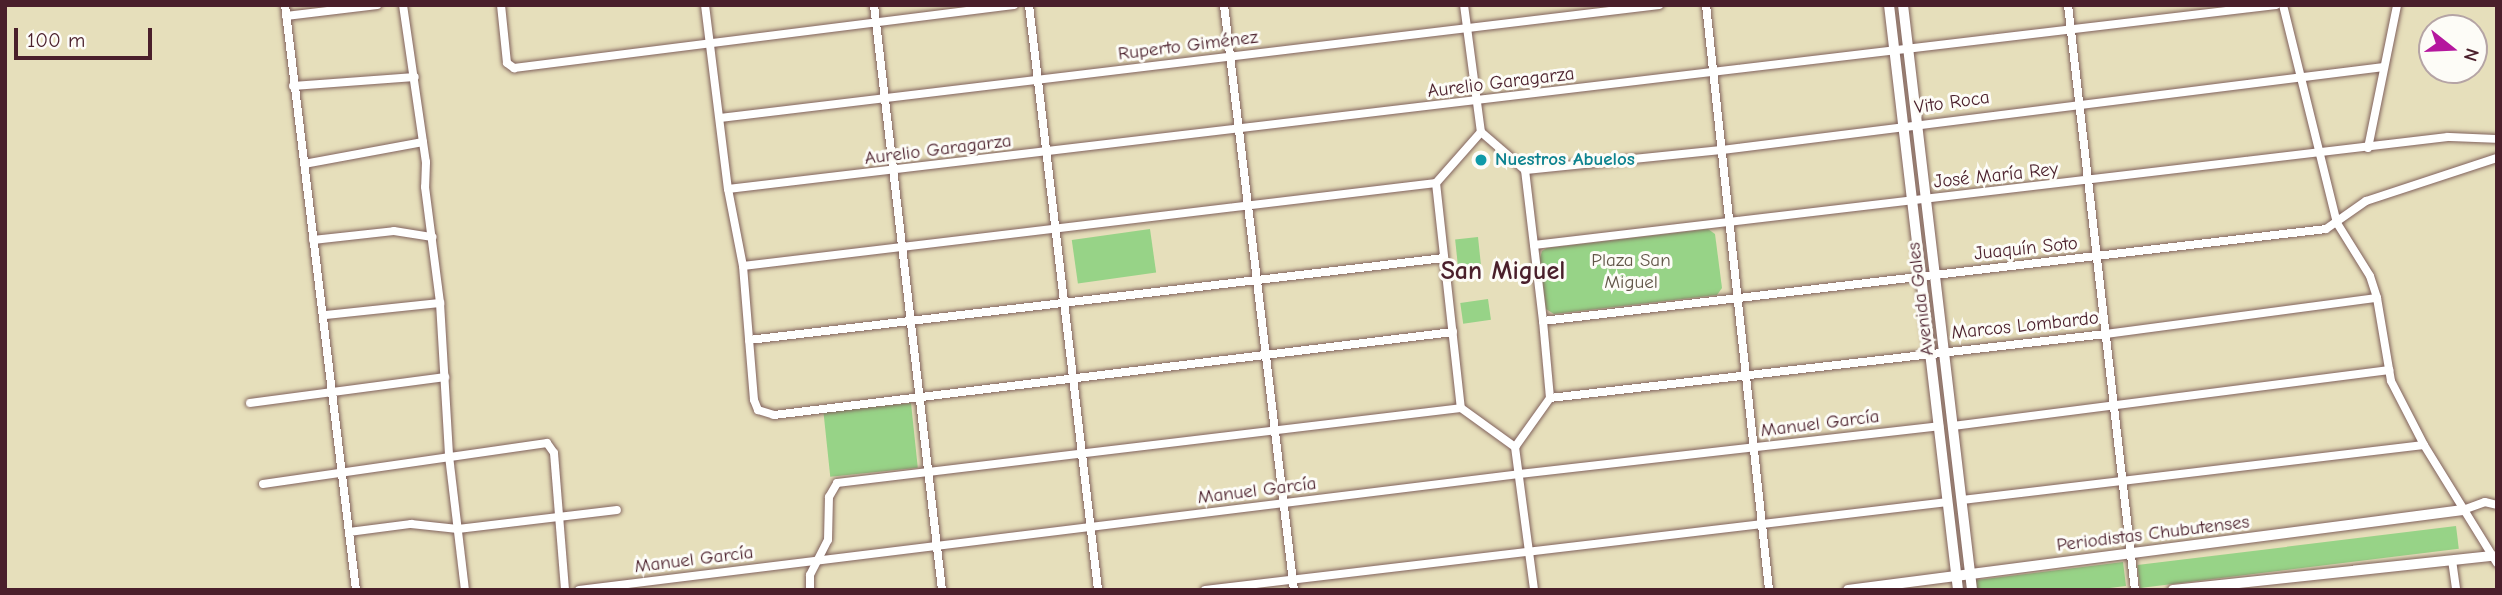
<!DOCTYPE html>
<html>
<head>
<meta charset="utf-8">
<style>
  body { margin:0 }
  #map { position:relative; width:2502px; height:595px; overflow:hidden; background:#e6dfbb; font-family:"Comic Neue",sans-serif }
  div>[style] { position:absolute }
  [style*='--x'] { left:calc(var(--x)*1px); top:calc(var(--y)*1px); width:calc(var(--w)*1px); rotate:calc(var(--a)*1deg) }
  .green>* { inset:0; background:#97d387; transform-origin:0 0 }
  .roads { filter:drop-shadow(0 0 2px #81625d) drop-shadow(0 0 2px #81625d) }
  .minor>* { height:8px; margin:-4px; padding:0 4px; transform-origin:4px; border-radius:4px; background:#fff }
  .tertiary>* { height:10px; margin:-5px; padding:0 5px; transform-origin:5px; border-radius:5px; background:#fff }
  .dots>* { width:19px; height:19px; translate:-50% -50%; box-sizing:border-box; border:4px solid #fdfcf7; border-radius:50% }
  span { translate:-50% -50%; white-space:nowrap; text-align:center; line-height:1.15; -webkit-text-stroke:6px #fdfcf7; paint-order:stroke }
  .street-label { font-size:19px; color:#4a1f2b }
  .culture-label { font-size:19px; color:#0d838f; font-weight:700 }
  .left { translate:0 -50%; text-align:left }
  .park-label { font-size:19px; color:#615547 }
  .district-label { font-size:26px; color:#4a1f2b; font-weight:700 }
  .frame { position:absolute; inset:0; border:7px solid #4a1f2b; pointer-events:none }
  .north { position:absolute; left:2418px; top:14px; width:70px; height:70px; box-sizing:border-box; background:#fdfcf7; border:2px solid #b5a4a5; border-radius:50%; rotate:108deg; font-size:19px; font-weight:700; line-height:28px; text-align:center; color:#4a1f2b }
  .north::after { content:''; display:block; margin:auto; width:24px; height:32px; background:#b5179e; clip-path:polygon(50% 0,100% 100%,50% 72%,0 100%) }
  .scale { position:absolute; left:14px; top:28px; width:138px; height:32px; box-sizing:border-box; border:4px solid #4a1f2b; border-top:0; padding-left:9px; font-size:21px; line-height:24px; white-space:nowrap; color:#4a1f2b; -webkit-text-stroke:5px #fdfcf7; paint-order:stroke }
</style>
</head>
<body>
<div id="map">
  <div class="green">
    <i style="left:1150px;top:229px;width:44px;height:79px;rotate:82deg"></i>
    <i style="clip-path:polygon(1708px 229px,1715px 234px,1722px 288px,1717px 295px,1554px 314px,1546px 309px,1540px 258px,1542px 251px,1547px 248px)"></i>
    <i style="left:1478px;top:237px;width:40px;height:23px;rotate:84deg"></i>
    <i style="left:1488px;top:299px;width:21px;height:28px;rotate:82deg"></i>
    <i style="left:911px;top:403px;width:65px;height:88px;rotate:84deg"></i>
    <i style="left:2456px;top:526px;width:23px;height:321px;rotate:83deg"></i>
    <i style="clip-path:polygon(2123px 562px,2126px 586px,2093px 590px,1977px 590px,1976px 580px)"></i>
  </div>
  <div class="roads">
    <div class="minor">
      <i style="--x:285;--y:5;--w:589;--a:83.08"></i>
      <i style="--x:403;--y:5;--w:159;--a:81.7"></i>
      <i style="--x:426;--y:162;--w:25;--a:92"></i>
      <i style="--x:425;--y:187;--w:117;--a:82.6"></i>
      <i style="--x:440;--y:303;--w:153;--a:86.6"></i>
      <i style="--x:449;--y:456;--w:135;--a:83.2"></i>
      <i style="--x:501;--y:5;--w:58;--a:84.1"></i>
      <i style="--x:507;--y:63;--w:9;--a:36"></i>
      <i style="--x:514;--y:68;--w:504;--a:-7.18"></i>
      <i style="--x:705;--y:5;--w:185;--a:82.9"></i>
      <i style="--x:728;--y:189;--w:78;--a:79"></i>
      <i style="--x:743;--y:266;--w:134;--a:85.3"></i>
      <i style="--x:754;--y:400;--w:11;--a:68"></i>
      <i style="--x:758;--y:410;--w:17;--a:17"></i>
      <i style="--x:774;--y:415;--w:684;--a:-6.97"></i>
      <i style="--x:874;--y:5;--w:589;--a:83.37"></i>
      <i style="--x:1029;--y:5;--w:589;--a:83.27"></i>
      <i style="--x:1224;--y:5;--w:589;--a:83.18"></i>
      <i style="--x:1464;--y:5;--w:128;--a:82.4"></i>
      <i style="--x:1706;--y:5;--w:588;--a:83.85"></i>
      <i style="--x:2068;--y:5;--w:589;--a:83.47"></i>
      <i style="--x:2283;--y:5;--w:225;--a:76.1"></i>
      <i style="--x:2337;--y:223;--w:62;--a:58.1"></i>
      <i style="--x:2370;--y:276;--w:23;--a:72"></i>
      <i style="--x:2377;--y:298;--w:84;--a:80.4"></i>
      <i style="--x:2391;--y:381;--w:72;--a:62.7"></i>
      <i style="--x:2424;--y:445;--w:139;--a:58.3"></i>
      <i style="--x:286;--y:16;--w:92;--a:-6.9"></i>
      <i style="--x:293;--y:86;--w:122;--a:-4.2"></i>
      <i style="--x:720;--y:118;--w:946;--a:-6.86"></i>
      <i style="--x:1481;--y:132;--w:68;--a:131.4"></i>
      <i style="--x:1436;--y:183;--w:226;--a:83.7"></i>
      <i style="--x:1461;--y:408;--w:67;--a:35.8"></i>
      <i style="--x:1481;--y:132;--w:58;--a:40.8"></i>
      <i style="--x:1525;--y:170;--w:152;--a:83.2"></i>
      <i style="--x:1543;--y:321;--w:77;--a:84.8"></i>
      <i style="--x:1550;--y:398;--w:60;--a:125.5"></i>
      <i style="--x:2368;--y:148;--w:146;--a:-78.5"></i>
      <i style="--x:304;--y:164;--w:121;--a:-10.5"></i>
      <i style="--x:1525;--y:170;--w:198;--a:-5.8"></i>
      <i style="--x:1722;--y:150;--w:667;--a:-7.15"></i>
      <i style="--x:728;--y:189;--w:1559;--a:-6.78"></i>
      <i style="--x:313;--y:240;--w:81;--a:-6.3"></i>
      <i style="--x:394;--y:231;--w:39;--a:9"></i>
      <i style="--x:1534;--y:245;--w:920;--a:-6.74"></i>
      <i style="--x:2448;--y:137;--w:49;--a:2.3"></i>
      <i style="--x:743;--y:266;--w:698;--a:-6.83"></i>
      <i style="--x:325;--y:315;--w:116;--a:-6"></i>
      <i style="--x:1543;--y:321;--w:788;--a:-6.7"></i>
      <i style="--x:2326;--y:229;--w:49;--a:-35"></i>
      <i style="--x:2366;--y:201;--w:138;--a:-18.2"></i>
      <i style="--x:749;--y:340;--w:700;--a:-6.73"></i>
      <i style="--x:1550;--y:398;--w:560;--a:-6.57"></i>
      <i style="--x:2106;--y:334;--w:273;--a:-7.6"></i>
      <i style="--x:250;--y:403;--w:197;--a:-7.6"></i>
      <i style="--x:1953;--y:426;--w:440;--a:-7.3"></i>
      <i style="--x:1515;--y:447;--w:144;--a:82.4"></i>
      <i style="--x:263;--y:484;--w:287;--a:-8.2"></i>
      <i style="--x:547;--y:443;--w:12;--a:55"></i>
      <i style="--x:554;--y:453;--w:137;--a:85.4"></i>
      <i style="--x:1962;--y:500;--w:465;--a:-6.8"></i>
      <i style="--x:2463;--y:510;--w:23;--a:-20"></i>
      <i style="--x:2485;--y:502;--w:12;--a:14"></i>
      <i style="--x:349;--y:532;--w:63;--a:-7.4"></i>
      <i style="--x:411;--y:524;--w:47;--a:6.1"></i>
      <i style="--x:458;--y:529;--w:160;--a:-6.8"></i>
      <i style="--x:2452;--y:560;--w:30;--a:82"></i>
      <i style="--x:579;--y:590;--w:947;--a:-7.03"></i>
      <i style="--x:1519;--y:474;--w:423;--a:-6.5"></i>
      <i style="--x:810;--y:590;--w:15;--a:-90"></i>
      <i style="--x:810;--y:575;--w:39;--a:-63"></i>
      <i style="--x:828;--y:540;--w:43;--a:-88.7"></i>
      <i style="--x:829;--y:497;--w:16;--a:-60"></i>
      <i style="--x:837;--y:483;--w:628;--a:-6.85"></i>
      <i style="--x:1205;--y:590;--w:748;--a:-6.75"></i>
    </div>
    <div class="tertiary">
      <i style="--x:1889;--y:5;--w:589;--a:83.27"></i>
      <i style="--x:1903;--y:5;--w:589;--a:83.27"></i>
      <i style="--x:1848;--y:590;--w:620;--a:-7.41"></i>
      <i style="--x:2173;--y:590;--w:321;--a:-6.1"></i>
    </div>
  </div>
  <div class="dots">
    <i style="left:1481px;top:160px;background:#0f9aa8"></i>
  </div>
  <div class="street-label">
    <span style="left:1188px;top:46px;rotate:-7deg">Ruperto Giménez</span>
    <span style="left:1501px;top:83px;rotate:-7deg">Aurelio Garagarza</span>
    <span style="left:1952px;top:103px;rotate:-8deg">Vito Roca</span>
    <span style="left:938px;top:150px;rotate:-7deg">Aurelio Garagarza</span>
    <span style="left:1996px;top:176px;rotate:-6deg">José María Rey</span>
    <span style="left:2026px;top:249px;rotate:-6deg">Juaquín Soto</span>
    <span style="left:1921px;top:299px;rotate:-97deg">Avenida Gales</span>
    <span style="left:2025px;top:326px;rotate:-6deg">Marcos Lombardo</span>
    <span style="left:1820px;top:424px;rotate:-7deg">Manuel García</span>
    <span style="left:1257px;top:491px;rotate:-7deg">Manuel García</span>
    <span style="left:2153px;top:534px;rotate:-7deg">Periodistas Chubutenses</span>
    <span style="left:694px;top:560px;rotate:-7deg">Manuel García</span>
  </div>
  <div class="culture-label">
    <span class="left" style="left:1495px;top:160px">Nuestros Abuelos</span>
  </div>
  <div class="park-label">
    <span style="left:1631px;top:272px">Plaza San<br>Miguel</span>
  </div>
  <div class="district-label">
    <span style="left:1503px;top:272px">San Miguel</span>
  </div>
  <div class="frame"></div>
  <div class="north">N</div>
  <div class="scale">100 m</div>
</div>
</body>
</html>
